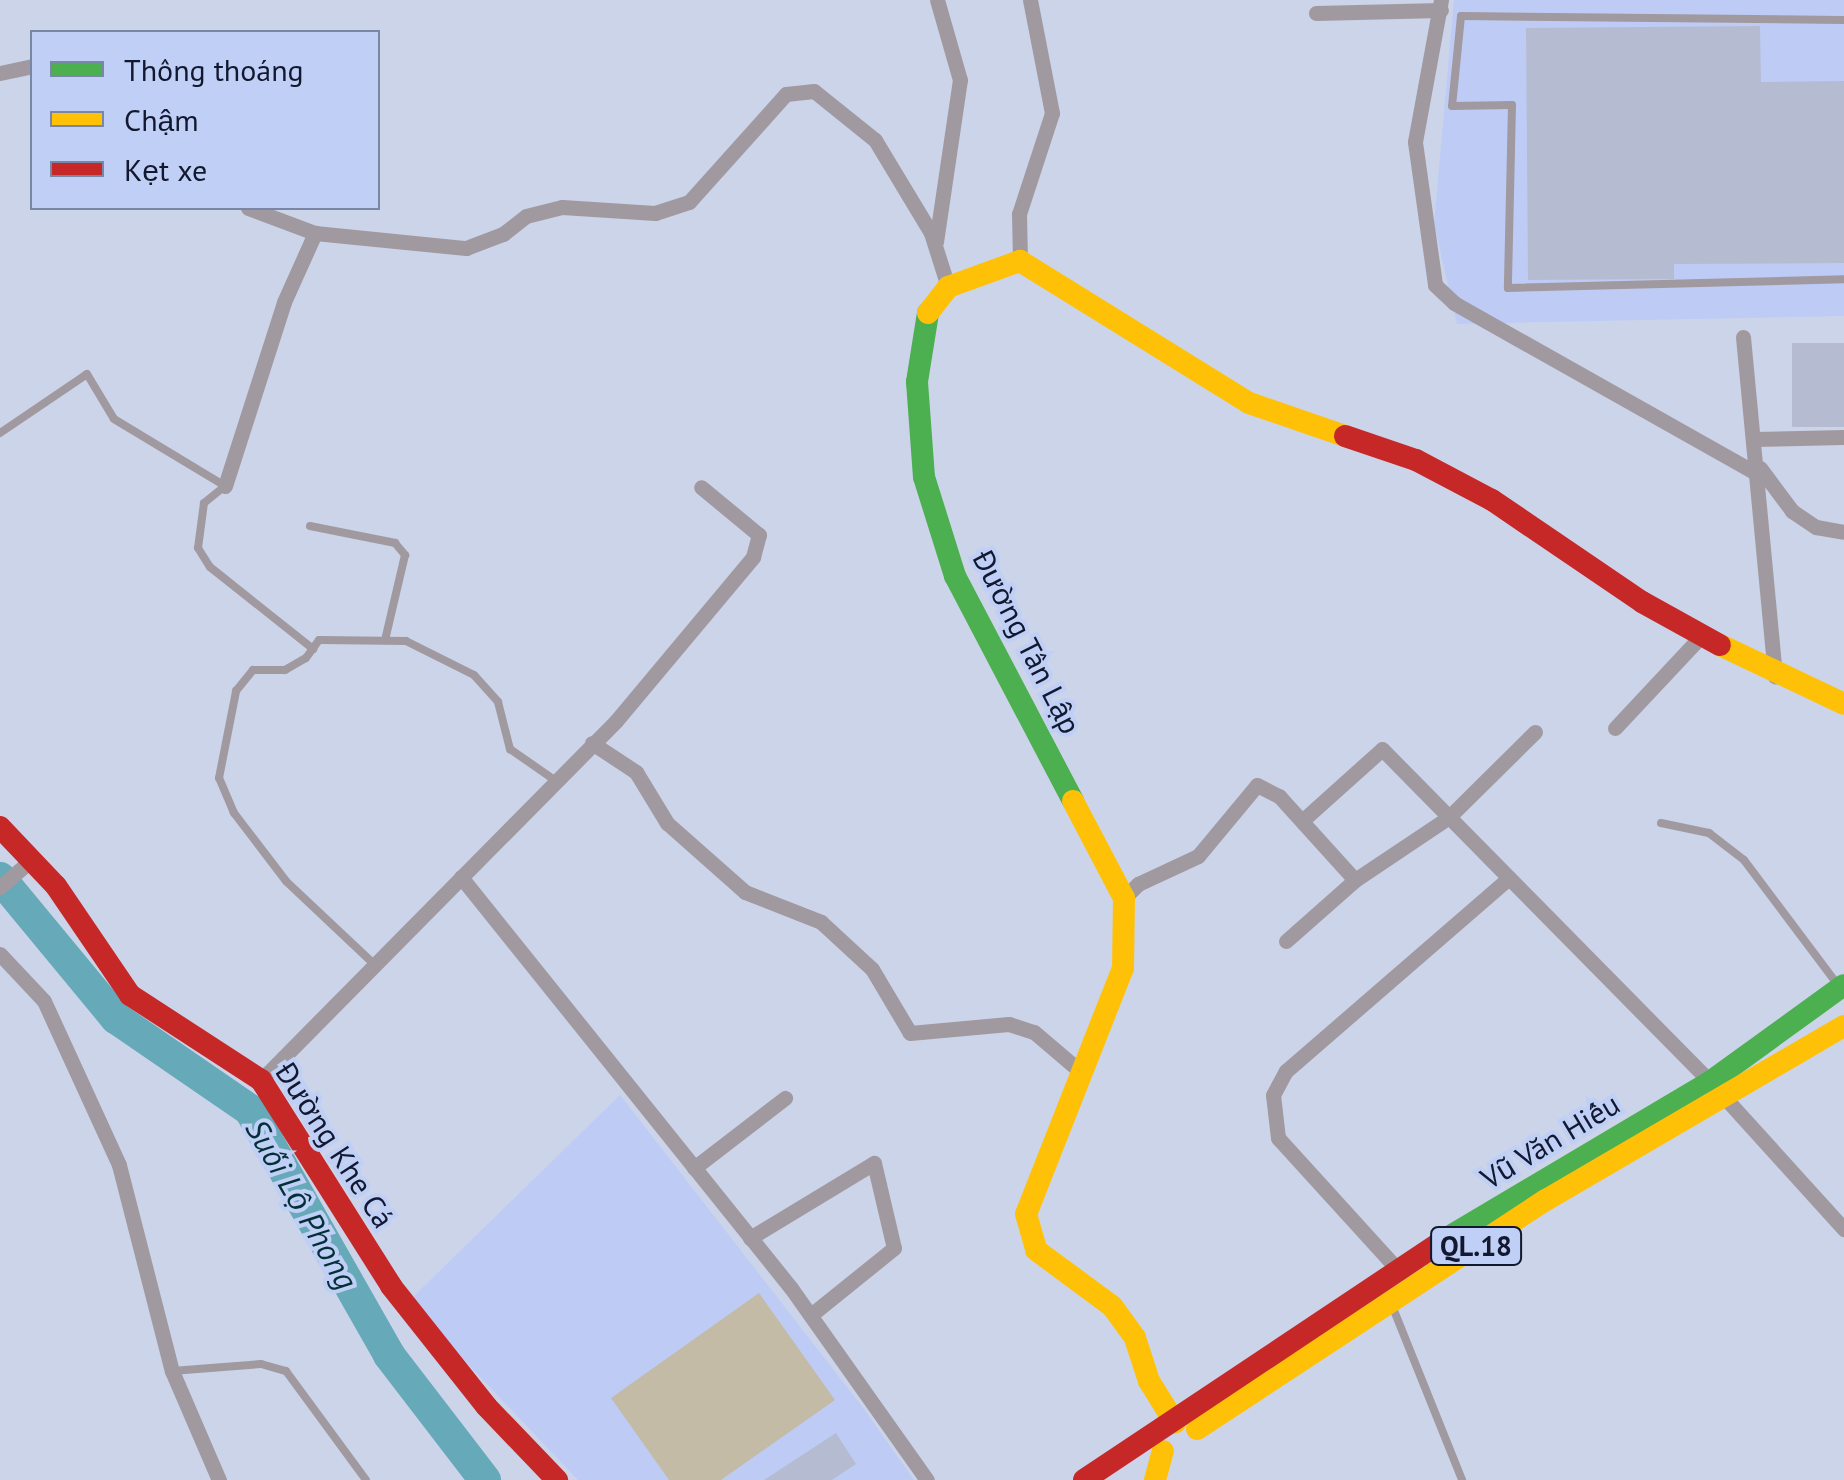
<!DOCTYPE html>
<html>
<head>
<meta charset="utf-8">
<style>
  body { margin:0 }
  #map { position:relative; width:1844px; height:1480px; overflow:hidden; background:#ccd4e9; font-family:"PT Sans",sans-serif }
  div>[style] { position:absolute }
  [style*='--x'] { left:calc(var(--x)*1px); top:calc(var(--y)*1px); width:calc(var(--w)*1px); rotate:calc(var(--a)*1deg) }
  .built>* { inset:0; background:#beccf5 }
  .green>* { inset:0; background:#c3bba6 }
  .river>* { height:32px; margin:-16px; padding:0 16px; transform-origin:16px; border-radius:16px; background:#66a9b9 }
  .building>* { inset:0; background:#b5bcd1; transform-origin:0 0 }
  .lane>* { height:8px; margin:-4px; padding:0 4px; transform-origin:4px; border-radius:4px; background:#a199a0 }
  .street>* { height:15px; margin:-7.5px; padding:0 7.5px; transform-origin:7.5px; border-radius:7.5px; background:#a199a0 }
  .fast>* { height:22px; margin:-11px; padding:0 11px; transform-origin:11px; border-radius:11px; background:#4caf50 }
  .slow>* { height:22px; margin:-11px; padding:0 11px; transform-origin:11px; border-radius:11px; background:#ffc107 }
  .jam>* { height:22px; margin:-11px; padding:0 11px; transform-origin:11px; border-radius:11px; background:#c62828 }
  span { translate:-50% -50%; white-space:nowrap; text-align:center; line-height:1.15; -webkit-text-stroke:8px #c0cff5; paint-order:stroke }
  .shield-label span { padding:2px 8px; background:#c0cff5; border:2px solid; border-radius:8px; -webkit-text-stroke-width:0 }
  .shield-label { font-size:28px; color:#11182f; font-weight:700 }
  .street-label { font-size:30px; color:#11182f }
  .water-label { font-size:32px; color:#033037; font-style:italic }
  .legend { position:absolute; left:30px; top:30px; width:350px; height:180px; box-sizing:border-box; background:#c0cff5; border:2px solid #7a86a6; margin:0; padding:12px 18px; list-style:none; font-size:30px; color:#11182f }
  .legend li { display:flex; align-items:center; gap:20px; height:50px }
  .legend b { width:50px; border:2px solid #7a86a6 }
</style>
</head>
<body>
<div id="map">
  <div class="built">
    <i style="clip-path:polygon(1454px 0,1844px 0,1844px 316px,1457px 324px,1434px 224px)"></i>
    <i style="clip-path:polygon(620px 1095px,864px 1409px,914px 1480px,578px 1480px,446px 1341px,413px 1297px)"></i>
  </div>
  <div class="green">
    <i style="clip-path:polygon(759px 1293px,835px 1400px,721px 1480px,669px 1480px,611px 1398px)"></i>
  </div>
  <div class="river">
    <i style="--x:0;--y:878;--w:182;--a:50.4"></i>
    <i style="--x:116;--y:1018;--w:163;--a:34.5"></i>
    <i style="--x:250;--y:1110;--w:282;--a:60.4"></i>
    <i style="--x:389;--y:1355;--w:158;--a:52.5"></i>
  </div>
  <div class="building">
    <i style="clip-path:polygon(1760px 26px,1761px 82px,1844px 81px,1844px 263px,1674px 264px,1674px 279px,1528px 280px,1526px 28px)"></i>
    <i style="left:1844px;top:343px;width:84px;height:52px;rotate:90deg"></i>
    <i style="clip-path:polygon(836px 1433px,856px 1464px,832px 1480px,764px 1480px)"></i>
  </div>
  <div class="lane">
    <i style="--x:1844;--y:20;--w:383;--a:-179.4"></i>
    <i style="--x:1461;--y:16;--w:90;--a:95.7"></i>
    <i style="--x:1452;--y:106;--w:60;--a:-1"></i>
    <i style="--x:1512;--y:105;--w:183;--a:91.3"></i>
    <i style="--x:1508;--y:288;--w:336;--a:-1.5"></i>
    <i style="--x:0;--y:433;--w:105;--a:-34.1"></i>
    <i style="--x:87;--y:374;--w:52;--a:59"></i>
    <i style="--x:114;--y:419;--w:130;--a:31.1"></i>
    <i style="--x:225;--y:486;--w:27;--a:141"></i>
    <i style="--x:204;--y:503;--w:45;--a:97.6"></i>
    <i style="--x:198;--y:548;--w:22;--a:58"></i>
    <i style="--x:210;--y:567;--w:132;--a:38.5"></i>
    <i style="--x:310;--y:526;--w:87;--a:11.3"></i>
    <i style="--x:395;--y:543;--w:16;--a:50"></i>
    <i style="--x:405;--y:555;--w:87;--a:103.2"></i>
    <i style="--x:1661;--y:823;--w:49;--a:11.8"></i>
    <i style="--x:1709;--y:833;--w:44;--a:37.6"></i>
    <i style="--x:1744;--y:860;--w:155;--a:53.1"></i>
    <i style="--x:375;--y:965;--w:122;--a:-136.7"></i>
    <i style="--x:286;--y:881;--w:86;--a:-127.4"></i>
    <i style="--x:234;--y:813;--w:38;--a:-113"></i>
    <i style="--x:219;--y:778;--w:89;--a:-78.9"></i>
    <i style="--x:236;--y:691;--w:27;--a:-51"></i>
    <i style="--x:253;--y:670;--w:32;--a:0"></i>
    <i style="--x:285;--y:670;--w:24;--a:-30"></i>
    <i style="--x:306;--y:658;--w:22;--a:-54"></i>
    <i style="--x:319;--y:640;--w:87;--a:0.7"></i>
    <i style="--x:406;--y:641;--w:76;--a:26.6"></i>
    <i style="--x:474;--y:675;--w:36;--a:48"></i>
    <i style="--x:498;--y:702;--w:49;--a:75.7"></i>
    <i style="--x:510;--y:749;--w:56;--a:34.8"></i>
    <i style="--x:1393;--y:1308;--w:185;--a:68.1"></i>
    <i style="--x:172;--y:1371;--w:89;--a:-4.5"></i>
    <i style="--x:261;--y:1364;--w:26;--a:16"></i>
    <i style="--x:286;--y:1371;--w:135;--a:53.7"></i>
  </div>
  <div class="street">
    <i style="--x:1441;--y:0;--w:144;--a:100.4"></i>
    <i style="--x:1415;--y:142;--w:144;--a:82"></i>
    <i style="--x:1435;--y:285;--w:26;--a:43"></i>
    <i style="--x:1454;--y:303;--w:350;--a:29.4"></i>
    <i style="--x:1316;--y:13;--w:125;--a:-1.4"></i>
    <i style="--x:0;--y:73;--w:33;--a:-12"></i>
    <i style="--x:248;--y:208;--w:72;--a:20.5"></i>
    <i style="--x:315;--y:233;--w:152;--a:5.7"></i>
    <i style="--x:466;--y:248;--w:40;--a:-21"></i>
    <i style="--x:503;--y:234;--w:29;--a:-38"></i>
    <i style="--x:526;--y:216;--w:37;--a:-14"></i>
    <i style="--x:562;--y:207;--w:93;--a:3.7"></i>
    <i style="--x:655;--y:213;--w:36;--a:-18"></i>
    <i style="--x:689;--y:202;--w:145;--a:-48.1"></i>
    <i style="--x:786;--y:94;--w:28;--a:-6"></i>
    <i style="--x:814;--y:91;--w:78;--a:38.8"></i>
    <i style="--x:875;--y:140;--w:109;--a:58.9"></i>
    <i style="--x:931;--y:233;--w:57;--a:72.5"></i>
    <i style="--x:936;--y:242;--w:164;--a:-81.6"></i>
    <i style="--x:960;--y:80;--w:83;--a:-106"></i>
    <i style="--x:1020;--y:261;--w:47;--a:-91.2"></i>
    <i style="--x:1019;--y:214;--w:106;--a:-71.9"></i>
    <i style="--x:1052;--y:113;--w:115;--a:-101"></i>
    <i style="--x:1743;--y:337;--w:341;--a:84.6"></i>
    <i style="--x:1754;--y:439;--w:90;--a:-1.3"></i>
    <i style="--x:1760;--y:468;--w:54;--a:53.3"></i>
    <i style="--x:1792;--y:511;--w:29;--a:34"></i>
    <i style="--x:1816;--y:527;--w:28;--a:10"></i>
    <i style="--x:225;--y:486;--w:193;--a:-72.2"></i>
    <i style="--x:284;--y:302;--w:76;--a:-65.8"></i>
    <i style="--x:1615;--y:728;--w:127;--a:-46.9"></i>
    <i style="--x:592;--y:743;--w:53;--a:33.4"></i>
    <i style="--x:636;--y:772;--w:60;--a:58.7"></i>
    <i style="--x:667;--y:823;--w:104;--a:41.5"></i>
    <i style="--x:745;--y:892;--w:82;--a:21.5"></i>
    <i style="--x:821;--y:922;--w:69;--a:42.7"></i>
    <i style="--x:872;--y:969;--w:74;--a:59.3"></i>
    <i style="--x:910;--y:1033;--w:99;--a:-5.2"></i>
    <i style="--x:1009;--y:1024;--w:26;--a:18"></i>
    <i style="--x:1034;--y:1032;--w:62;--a:40.4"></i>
    <i style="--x:1303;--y:820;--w:106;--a:-41.9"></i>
    <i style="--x:1382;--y:749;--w:467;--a:45.4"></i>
    <i style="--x:461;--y:877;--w:527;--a:51.24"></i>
    <i style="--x:791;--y:1288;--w:235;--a:54.7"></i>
    <i style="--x:0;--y:887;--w:41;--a:-41.1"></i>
    <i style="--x:1124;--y:898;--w:20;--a:-45"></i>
    <i style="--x:1138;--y:884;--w:66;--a:-25"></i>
    <i style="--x:1198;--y:856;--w:92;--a:-50.3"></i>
    <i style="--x:1257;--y:785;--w:25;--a:27"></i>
    <i style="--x:1279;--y:796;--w:113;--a:47.9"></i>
    <i style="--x:1286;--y:941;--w:92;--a:-41.5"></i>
    <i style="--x:1355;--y:880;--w:113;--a:-33.8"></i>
    <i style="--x:1449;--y:817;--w:121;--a:-44.7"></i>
    <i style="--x:0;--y:954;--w:64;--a:46.9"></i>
    <i style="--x:44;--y:1001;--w:180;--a:65.4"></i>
    <i style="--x:119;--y:1165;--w:213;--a:75.6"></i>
    <i style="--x:172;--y:1371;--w:119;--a:66.7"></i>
    <i style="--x:261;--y:1080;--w:505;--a:-45.32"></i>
    <i style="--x:616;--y:721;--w:214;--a:-50.1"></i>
    <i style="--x:753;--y:557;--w:23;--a:-75"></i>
    <i style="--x:759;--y:535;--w:75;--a:-140.4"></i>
    <i style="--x:1726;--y:1099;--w:176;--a:47.8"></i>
    <i style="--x:694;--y:1168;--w:115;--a:-37.6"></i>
    <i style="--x:750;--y:1238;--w:145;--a:-31.2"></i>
    <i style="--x:874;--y:1163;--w:87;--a:76.8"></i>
    <i style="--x:894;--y:1248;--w:107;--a:141.1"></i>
    <i style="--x:1400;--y:1272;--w:181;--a:-132.3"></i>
    <i style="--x:1278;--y:1138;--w:43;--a:-96.6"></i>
    <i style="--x:1273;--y:1095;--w:27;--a:-62"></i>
    <i style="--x:1286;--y:1071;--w:295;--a:-40.9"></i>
  </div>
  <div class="fast">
    <i style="--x:928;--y:313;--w:70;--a:99.1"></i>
    <i style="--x:917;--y:382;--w:95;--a:85.8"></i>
    <i style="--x:924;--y:477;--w:104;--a:72.6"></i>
    <i style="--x:955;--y:576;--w:254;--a:62.3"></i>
    <i style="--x:1442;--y:1241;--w:312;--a:-30.7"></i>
    <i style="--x:1710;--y:1082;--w:165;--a:-35.9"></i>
  </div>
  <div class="slow">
    <i style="--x:928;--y:313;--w:33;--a:-52"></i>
    <i style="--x:948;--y:287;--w:77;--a:-19.9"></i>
    <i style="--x:1020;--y:261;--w:269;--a:31.8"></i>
    <i style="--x:1249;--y:403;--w:102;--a:19"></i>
    <i style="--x:1720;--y:645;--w:137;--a:25.4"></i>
    <i style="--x:1073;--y:801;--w:110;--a:62.3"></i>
    <i style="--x:1124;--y:898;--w:70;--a:90.8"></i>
    <i style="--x:1123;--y:968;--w:264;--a:111.5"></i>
    <i style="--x:1026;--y:1214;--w:37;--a:74"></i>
    <i style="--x:1036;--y:1250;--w:94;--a:36.4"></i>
    <i style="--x:1112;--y:1306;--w:39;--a:54"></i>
    <i style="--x:1135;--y:1338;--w:45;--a:72"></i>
    <i style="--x:1149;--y:1381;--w:49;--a:58.2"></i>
    <i style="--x:1197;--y:1429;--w:417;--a:-33.3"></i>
    <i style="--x:1546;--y:1200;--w:345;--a:-30.3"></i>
    <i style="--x:1155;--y:1480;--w:30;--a:-75"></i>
  </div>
  <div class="jam">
    <i style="--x:1345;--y:436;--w:75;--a:18.7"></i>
    <i style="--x:1416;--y:460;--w:86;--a:27.8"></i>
    <i style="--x:1492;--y:500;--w:181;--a:34.2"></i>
    <i style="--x:1642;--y:602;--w:89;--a:28.9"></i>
    <i style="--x:0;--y:827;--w:81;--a:46.5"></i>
    <i style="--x:56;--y:886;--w:132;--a:55.8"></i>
    <i style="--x:130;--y:995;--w:156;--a:33"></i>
    <i style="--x:261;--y:1080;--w:244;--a:57.7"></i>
    <i style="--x:391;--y:1286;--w:153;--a:51.6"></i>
    <i style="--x:486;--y:1406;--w:103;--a:46.2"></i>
    <i style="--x:1084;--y:1480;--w:430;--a:-33.7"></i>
  </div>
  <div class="shield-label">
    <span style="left:1476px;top:1246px">QL.18</span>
  </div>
  <div class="street-label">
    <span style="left:1027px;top:642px;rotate:63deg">Đường Tân Lập</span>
    <span style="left:1550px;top:1141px;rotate:-31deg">Vũ Văn Hiếu</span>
    <span style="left:335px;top:1145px;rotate:57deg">Đường Khe Cá</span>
  </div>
  <div class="water-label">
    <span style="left:302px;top:1204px;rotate:60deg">Suối Lộ Phong</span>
  </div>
  <ul class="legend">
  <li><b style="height:12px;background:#4caf50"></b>Thông thoáng</li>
  <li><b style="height:12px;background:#ffc107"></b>Chậm</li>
  <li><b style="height:12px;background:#c62828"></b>Kẹt xe</li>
  </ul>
</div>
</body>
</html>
